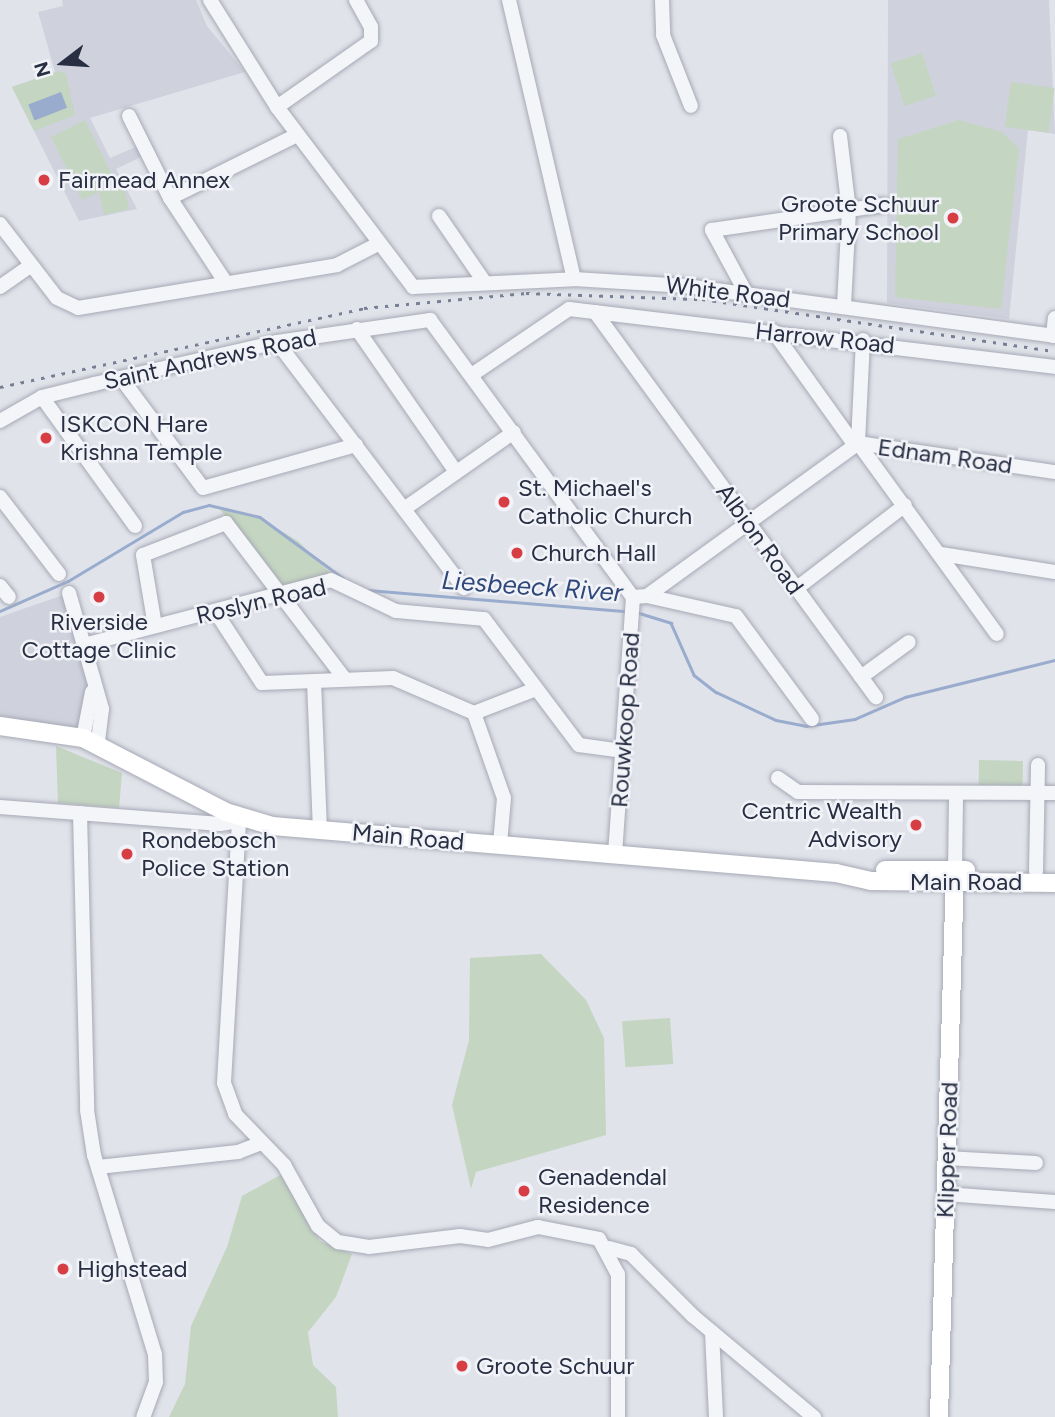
<!DOCTYPE html>
<html>
<head>
<meta charset="utf-8">
<style>
  body { margin:0 }
  #map { position:relative; width:1055px; height:1417px; overflow:hidden; background:#e1e3ea; font-family:Figtree,sans-serif }
  div>[style] { position:absolute }
  [style*='--x'] { left:calc(var(--x)*1px); top:calc(var(--y)*1px); width:calc(var(--w)*1px); rotate:calc(var(--a)*1deg) }
  .built>* { inset:0; background:#cfd2dd }
  .green>* { inset:0; background:#c4d5c1; transform-origin:0 0 }
  .water>* { inset:0; background:#99accd; transform-origin:0 0 }
  .stream>* { height:2.5px; margin:-1.25px; padding:0 1.25px; transform-origin:1.25px; border-radius:1.25px; background:#99accd }
  .roads { filter:drop-shadow(0 0 2px #a6a9b5) drop-shadow(0 0 2px #a6a9b5) }
  .minor>* { height:14px; margin:-7px; padding:0 7px; transform-origin:7px; border-radius:7px; background:#f4f5f8 }
  .major>* { height:18px; margin:-9px; padding:0 9px; transform-origin:9px; border-radius:9px; background:#fff }
  .rail>* { height:2.5px; margin-top:-1.25px; transform-origin:0; background:repeating-linear-gradient(90deg,#798095 0 3.5px,transparent 0 10.5px) }
  .dots>* { width:19px; height:19px; translate:-50% -50%; box-sizing:border-box; border:4px solid #f1f3f8; border-radius:50% }
  span { translate:-50% -50%; white-space:nowrap; text-align:center; line-height:1.15; -webkit-text-stroke:5px #f1f3f8; paint-order:stroke }
  .poi-label { font-size:24px; color:#282f43 }
  .left { translate:0 -50%; text-align:left }
  .right { translate:-100% -50%; text-align:right }
  .street-label { font-size:24px; color:#282f43 }
  .water-label { font-size:26px; color:#2f487a; font-style:italic }
  .north { position:absolute; left:28px; top:28px; width:70px; height:70px; -webkit-text-stroke:5px #f1f3f8; paint-order:stroke; rotate:253deg; font-size:19px; font-weight:700; line-height:28px; text-align:center; color:#282f43 }
  .north::after { content:''; display:block; margin:auto; width:24px; height:32px; background:#282f43; clip-path:polygon(50% 0,100% 100%,50% 72%,0 100%) }
</style>
</head>
<body>
<div id="map">
  <div class="built">
    <i style="clip-path:polygon(62px 0,196px 0,207px 26px,245px 72px,90px 118px,110px 158px,138px 146px,143px 156px,116px 169px,137px 209px,79px 221px,12px 87px,55px 72px,38px 12px,63px 6px)"></i>
    <i style="clip-path:polygon(888px 0,1049px 0,1055px 134px,1028px 130px,1009px 319px,887px 303px)"></i>
    <i style="clip-path:polygon(69px 593px,91px 687px,83px 738px,0 726px,0 617px)"></i>
  </div>
  <div class="green">
    <i style="left:922px;top:53px;width:45px;height:33px;rotate:72deg"></i>
    <i style="clip-path:polygon(59px 71px,66px 74px,75px 115px,34px 131px,12px 87px)"></i>
    <i style="left:1011px;top:82px;width:44px;height:45px;rotate:8deg"></i>
    <i style="clip-path:polygon(85px 120px,116px 183px,99px 192px,124px 187px,129px 209px,104px 215px,99px 192px,82px 200px,51px 137px)"></i>
    <i style="clip-path:polygon(959px 120px,1002px 132px,1019px 149px,1001px 309px,895px 297px,898px 139px)"></i>
    <i style="clip-path:polygon(219px 508px,259px 518px,298px 541px,335px 577px,281px 589px)"></i>
    <i style="clip-path:polygon(56px 746px,122px 773px,119px 808px,58px 803px)"></i>
    <i style="left:979px;top:760px;width:44px;height:25px;rotate:1deg"></i>
    <i style="clip-path:polygon(541px 954px,586px 1000px,604px 1038px,606px 1135px,476px 1172px,471px 1189px,452px 1105px,469px 1040px,470px 958px)"></i>
    <i style="left:670px;top:1018px;width:46px;height:48px;rotate:86deg"></i>
    <i style="clip-path:polygon(284px 1173px,320px 1241px,352px 1254px,336px 1297px,308px 1332px,313px 1365px,336px 1387px,338px 1417px,169px 1417px,185px 1384px,191px 1326px,227px 1247px,242px 1196px)"></i>
  </div>
  <div class="water">
    <i style="left:61px;top:92px;width:17px;height:35px;rotate:69deg"></i>
  </div>
  <div class="stream">
    <i style="--x:368;--y:590;--w:259;--a:4.7"></i>
    <i style="--x:0;--y:611;--w:74;--a:-23.8"></i>
    <i style="--x:68;--y:581;--w:134;--a:-31"></i>
    <i style="--x:183;--y:512;--w:27;--a:-15"></i>
    <i style="--x:209;--y:505;--w:52;--a:13.2"></i>
    <i style="--x:260;--y:517;--w:103;--a:36.3"></i>
    <i style="--x:636;--y:612;--w:37;--a:17"></i>
    <i style="--x:671;--y:623;--w:57;--a:66.1"></i>
    <i style="--x:694;--y:675;--w:28;--a:38"></i>
    <i style="--x:716;--y:692;--w:66;--a:25"></i>
    <i style="--x:776;--y:720;--w:31;--a:11"></i>
    <i style="--x:806;--y:726;--w:49;--a:-8.1"></i>
    <i style="--x:855;--y:719;--w:55;--a:-23.7"></i>
    <i style="--x:905;--y:697;--w:154;--a:-13.9"></i>
  </div>
  <div class="roads">
    <div class="minor">
      <i style="--x:210;--y:0;--w:126;--a:57.9"></i>
      <i style="--x:277;--y:107;--w:226;--a:52.9"></i>
      <i style="--x:413;--y:287;--w:161;--a:-2.8"></i>
      <i style="--x:574;--y:279;--w:112;--a:3.6"></i>
      <i style="--x:686;--y:286;--w:372;--a:7.7"></i>
      <i style="--x:509;--y:0;--w:286;--a:76.9"></i>
      <i style="--x:662;--y:0;--w:35;--a:88"></i>
      <i style="--x:663;--y:35;--w:76;--a:68.5"></i>
      <i style="--x:277;--y:107;--w:115;--a:-35.1"></i>
      <i style="--x:371;--y:41;--w:14;--a:-90"></i>
      <i style="--x:371;--y:27;--w:31;--a:-119"></i>
      <i style="--x:129;--y:116;--w:92;--a:63.4"></i>
      <i style="--x:170;--y:198;--w:98;--a:56.6"></i>
      <i style="--x:840;--y:136;--w:75;--a:83.1"></i>
      <i style="--x:849;--y:210;--w:97;--a:93"></i>
      <i style="--x:170;--y:198;--w:142;--a:-26.4"></i>
      <i style="--x:439;--y:216;--w:81;--a:55.5"></i>
      <i style="--x:0;--y:224;--w:93;--a:52.4"></i>
      <i style="--x:57;--y:298;--w:23;--a:25"></i>
      <i style="--x:78;--y:308;--w:263;--a:-9.4"></i>
      <i style="--x:337;--y:265;--w:46;--a:-27.1"></i>
      <i style="--x:0;--y:287;--w:38;--a:-35"></i>
      <i style="--x:746;--y:293;--w:72;--a:-118.4"></i>
      <i style="--x:712;--y:230;--w:173;--a:-8.3"></i>
      <i style="--x:595;--y:312;--w:477;--a:53.9"></i>
      <i style="--x:357;--y:329;--w:174;--a:55.3"></i>
      <i style="--x:773;--y:331;--w:139;--a:54.4"></i>
      <i style="--x:1053;--y:336;--w:18;--a:-84"></i>
      <i style="--x:863;--y:340;--w:103;--a:92.8"></i>
      <i style="--x:858;--y:443;--w:236;--a:54"></i>
      <i style="--x:277;--y:342;--w:309;--a:52.8"></i>
      <i style="--x:473;--y:374;--w:116;--a:-34.1"></i>
      <i style="--x:569;--y:309;--w:489;--a:6.8"></i>
      <i style="--x:121;--y:378;--w:137;--a:53.3"></i>
      <i style="--x:203;--y:488;--w:159;--a:-15.7"></i>
      <i style="--x:42;--y:397;--w:159;--a:54.2"></i>
      <i style="--x:0;--y:421;--w:48;--a:-29.7"></i>
      <i style="--x:42;--y:397;--w:54;--a:-14"></i>
      <i style="--x:94;--y:384;--w:188;--a:-12.9"></i>
      <i style="--x:277;--y:342;--w:155;--a:-8.2"></i>
      <i style="--x:430;--y:320;--w:343;--a:53.8"></i>
      <i style="--x:633;--y:597;--w:258;--a:94"></i>
      <i style="--x:0;--y:497;--w:97;--a:52.5"></i>
      <i style="--x:404;--y:509;--w:134;--a:-35"></i>
      <i style="--x:941;--y:554;--w:115;--a:9"></i>
      <i style="--x:0;--y:586;--w:14;--a:51"></i>
      <i style="--x:797;--y:588;--w:136;--a:-37.5"></i>
      <i style="--x:69;--y:593;--w:121;--a:74.1"></i>
      <i style="--x:102;--y:709;--w:34;--a:97"></i>
      <i style="--x:647;--y:596;--w:91;--a:12.7"></i>
      <i style="--x:736;--y:616;--w:128;--a:53.6"></i>
      <i style="--x:633;--y:597;--w:14;--a:-4"></i>
      <i style="--x:647;--y:596;--w:261;--a:-35.9"></i>
      <i style="--x:858;--y:443;--w:199;--a:8.4"></i>
      <i style="--x:215;--y:611;--w:86;--a:56.9"></i>
      <i style="--x:262;--y:683;--w:131;--a:-2.2"></i>
      <i style="--x:393;--y:678;--w:88;--a:23.4"></i>
      <i style="--x:474;--y:713;--w:90;--a:70.6"></i>
      <i style="--x:504;--y:798;--w:46;--a:95"></i>
      <i style="--x:155;--y:626;--w:72;--a:-99.6"></i>
      <i style="--x:143;--y:555;--w:89;--a:-21.1"></i>
      <i style="--x:226;--y:523;--w:196;--a:52.7"></i>
      <i style="--x:84;--y:645;--w:255;--a:-14.7"></i>
      <i style="--x:331;--y:580;--w:72;--a:25.5"></i>
      <i style="--x:396;--y:611;--w:88;--a:5.2"></i>
      <i style="--x:484;--y:619;--w:158;--a:53"></i>
      <i style="--x:579;--y:745;--w:43;--a:7.9"></i>
      <i style="--x:861;--y:677;--w:59;--a:-36.1"></i>
      <i style="--x:314;--y:681;--w:149;--a:87.7"></i>
      <i style="--x:474;--y:713;--w:66;--a:-21.2"></i>
      <i style="--x:83;--y:738;--w:47;--a:-78.9"></i>
      <i style="--x:778;--y:778;--w:24;--a:35"></i>
      <i style="--x:798;--y:792;--w:257;--a:0.2"></i>
      <i style="--x:0;--y:807;--w:221;--a:4.4"></i>
      <i style="--x:220;--y:824;--w:24;--a:-9"></i>
      <i style="--x:80;--y:813;--w:297;--a:88.6"></i>
      <i style="--x:87;--y:1110;--w:46;--a:81.2"></i>
      <i style="--x:94;--y:1155;--w:208;--a:73"></i>
      <i style="--x:155;--y:1354;--w:28;--a:88"></i>
      <i style="--x:156;--y:1382;--w:37;--a:110"></i>
      <i style="--x:239;--y:822;--w:261;--a:93.3"></i>
      <i style="--x:224;--y:1083;--w:33;--a:70"></i>
      <i style="--x:235;--y:1114;--w:71;--a:46.1"></i>
      <i style="--x:284;--y:1165;--w:70;--a:60.9"></i>
      <i style="--x:318;--y:1226;--w:26;--a:39"></i>
      <i style="--x:338;--y:1242;--w:31;--a:9"></i>
      <i style="--x:369;--y:1247;--w:92;--a:-6.9"></i>
      <i style="--x:460;--y:1236;--w:28;--a:8"></i>
      <i style="--x:488;--y:1240;--w:52;--a:-14.6"></i>
      <i style="--x:538;--y:1227;--w:62;--a:11.1"></i>
      <i style="--x:599;--y:1239;--w:40;--a:62"></i>
      <i style="--x:618;--y:1274;--w:143;--a:90"></i>
      <i style="--x:955;--y:870;--w:75;--a:-89.2"></i>
      <i style="--x:1036;--y:871;--w:106;--a:-88.9"></i>
      <i style="--x:946;--y:1158;--w:90;--a:3.2"></i>
      <i style="--x:98;--y:1167;--w:141;--a:-6.1"></i>
      <i style="--x:238;--y:1152;--w:25;--a:-21"></i>
      <i style="--x:945;--y:1194;--w:110;--a:4.2"></i>
      <i style="--x:609;--y:1248;--w:23;--a:15"></i>
      <i style="--x:631;--y:1254;--w:88;--a:45"></i>
      <i style="--x:693;--y:1316;--w:158;--a:39.9"></i>
      <i style="--x:712;--y:1332;--w:85;--a:87.3"></i>
    </div>
    <div class="major">
      <i style="--x:0;--y:726;--w:84;--a:8.2"></i>
      <i style="--x:83;--y:738;--w:161;--a:27.4"></i>
      <i style="--x:226;--y:812;--w:48;--a:16.9"></i>
      <i style="--x:272;--y:826;--w:566;--a:4.76"></i>
      <i style="--x:836;--y:873;--w:36;--a:13"></i>
      <i style="--x:871;--y:881;--w:184;--a:0.6"></i>
      <i style="--x:885;--y:870;--w:81;--a:0"></i>
      <i style="--x:939;--y:1417;--w:546;--a:-88.32"></i>
    </div>
  </div>
  <div class="rail">
    <i style="--x:0;--y:387;--w:372;--a:-12.2"></i>
    <i style="--x:364;--y:308;--w:163;--a:-5.3"></i>
    <i style="--x:526;--y:293;--w:176;--a:2"></i>
    <i style="--x:702;--y:299;--w:357;--a:8.4"></i>
  </div>
  <div class="dots">
    <i style="left:44px;top:180px;background:#d73e43"></i>
    <i style="left:953px;top:218px;background:#d73e43"></i>
    <i style="left:46px;top:438px;background:#d73e43"></i>
    <i style="left:504px;top:502px;background:#d73e43"></i>
    <i style="left:517px;top:553px;background:#d73e43"></i>
    <i style="left:99px;top:597px;background:#d73e43"></i>
    <i style="left:916px;top:825px;background:#d73e43"></i>
    <i style="left:127px;top:854px;background:#d73e43"></i>
    <i style="left:524px;top:1191px;background:#d73e43"></i>
    <i style="left:63px;top:1269px;background:#d73e43"></i>
    <i style="left:462px;top:1366px;background:#d73e43"></i>
  </div>
  <div class="poi-label">
    <span class="left" style="left:58px;top:180px">Fairmead Annex</span>
    <span class="right" style="left:939px;top:218px">Groote Schuur<br>Primary School</span>
    <span class="left" style="left:60px;top:438px">ISKCON Hare<br>Krishna Temple</span>
    <span class="left" style="left:518px;top:502px">St. Michael's<br>Catholic Church</span>
    <span class="left" style="left:531px;top:553px">Church Hall</span>
    <span style="left:99px;top:636px">Riverside<br>Cottage Clinic</span>
    <span class="right" style="left:902px;top:825px">Centric Wealth<br>Advisory</span>
    <span class="left" style="left:141px;top:854px">Rondebosch<br>Police Station</span>
    <span class="left" style="left:538px;top:1191px">Genadendal<br>Residence</span>
    <span class="left" style="left:77px;top:1269px">Highstead</span>
    <span class="left" style="left:476px;top:1366px">Groote Schuur</span>
  </div>
  <div class="street-label">
    <span style="left:728px;top:292px;rotate:7deg">White Road</span>
    <span style="left:825px;top:338px;rotate:6deg">Harrow Road</span>
    <span style="left:210px;top:359px;rotate:-12deg">Saint Andrews Road</span>
    <span style="left:945px;top:456px;rotate:8deg">Ednam Road</span>
    <span style="left:760px;top:539px;rotate:54deg">Albion Road</span>
    <span style="left:261px;top:601px;rotate:-13deg">Roslyn Road</span>
    <span style="left:625px;top:720px;rotate:-86deg">Rouwkoop Road</span>
    <span style="left:408px;top:837px;rotate:5deg">Main Road</span>
    <span style="left:966px;top:882px">Main Road</span>
    <span style="left:947px;top:1150px;rotate:-88deg">Klipper Road</span>
  </div>
  <div class="water-label">
    <span style="left:532px;top:587px;rotate:4deg">Liesbeeck River</span>
  </div>
  <div class="north">N</div>
</div>
</body>
</html>
